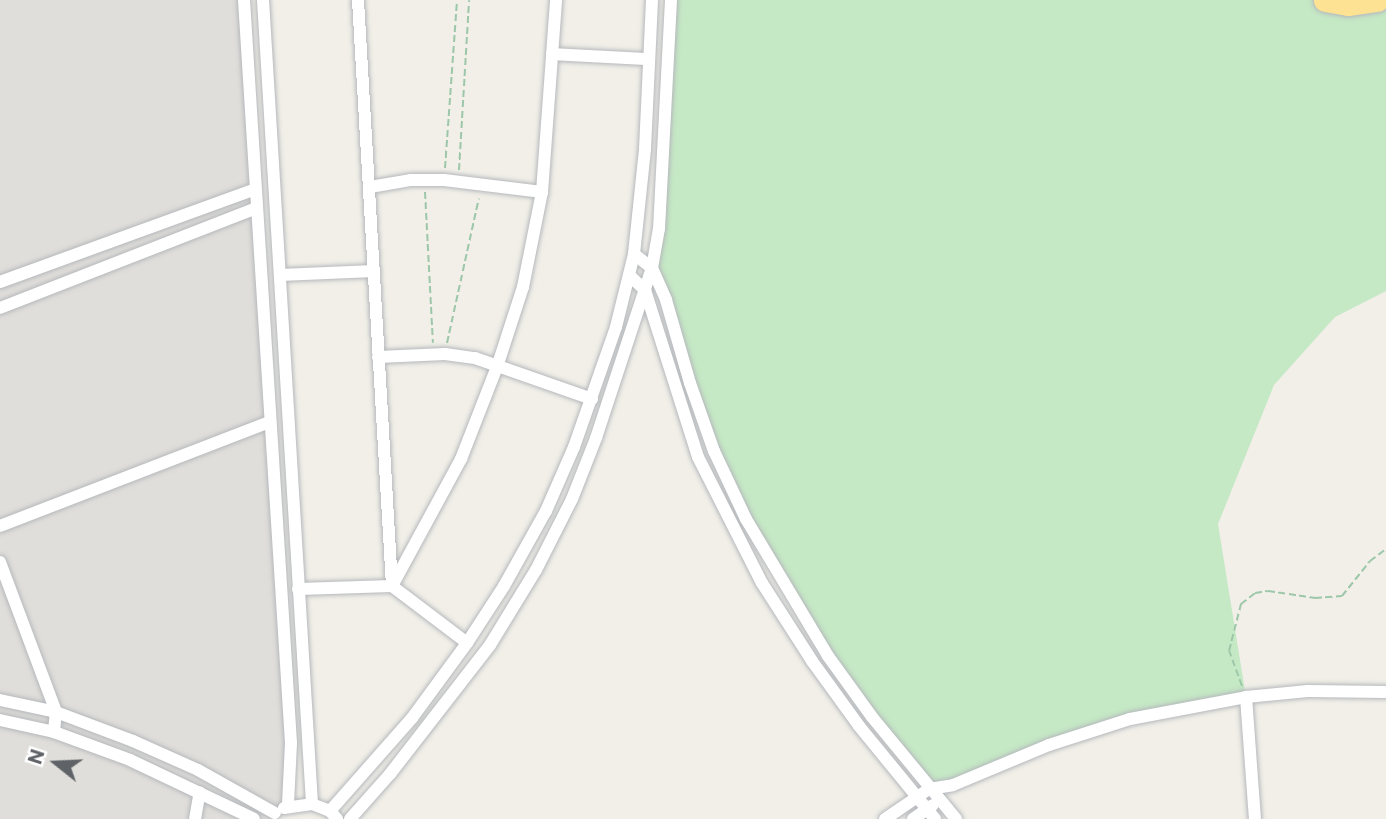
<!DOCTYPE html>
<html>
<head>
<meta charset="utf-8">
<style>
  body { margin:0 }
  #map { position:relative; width:1386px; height:819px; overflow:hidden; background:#f1efe8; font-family:Commissioner,sans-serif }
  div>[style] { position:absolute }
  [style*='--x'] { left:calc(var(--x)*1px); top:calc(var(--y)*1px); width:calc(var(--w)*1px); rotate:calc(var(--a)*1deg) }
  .industrial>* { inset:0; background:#e0deda }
  .green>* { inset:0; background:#c5e8c5 }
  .path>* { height:2px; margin-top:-1px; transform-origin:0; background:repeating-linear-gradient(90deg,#9cc7a9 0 7px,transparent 0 10.5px) }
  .roads { filter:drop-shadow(0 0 2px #b5b8bc) drop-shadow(0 0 2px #b5b8bc) }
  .street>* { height:12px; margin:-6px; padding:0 6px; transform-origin:6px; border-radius:6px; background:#fff }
  .highway>* { height:23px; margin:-11.5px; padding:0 11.5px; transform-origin:11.5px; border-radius:11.5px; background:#fde293 }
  span { translate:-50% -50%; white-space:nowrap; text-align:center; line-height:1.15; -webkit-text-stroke:5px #fff; paint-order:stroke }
  .north { position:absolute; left:21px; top:728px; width:70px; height:70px; -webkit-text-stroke:5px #fff; paint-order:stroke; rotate:288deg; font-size:19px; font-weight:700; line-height:28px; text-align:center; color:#5f6368 }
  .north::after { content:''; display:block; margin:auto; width:24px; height:32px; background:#5f6368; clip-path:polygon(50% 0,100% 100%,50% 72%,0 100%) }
</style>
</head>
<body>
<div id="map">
  <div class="industrial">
    <i style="clip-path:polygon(0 0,244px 0,292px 769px,288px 805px,271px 819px,0 819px)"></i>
  </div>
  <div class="green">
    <i style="clip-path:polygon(671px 0,1386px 0,1386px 291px,1335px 317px,1274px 385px,1218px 524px,1246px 697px,1181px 708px,929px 789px,872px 717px,746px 519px,652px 268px)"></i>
  </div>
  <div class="path">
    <i style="--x:445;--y:168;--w:168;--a:-85.9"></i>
    <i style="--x:459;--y:170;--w:170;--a:-86.6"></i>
    <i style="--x:425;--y:192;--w:151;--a:87"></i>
    <i style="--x:447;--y:343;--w:148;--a:-77.6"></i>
    <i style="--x:1242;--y:686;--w:37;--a:-110"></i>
    <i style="--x:1229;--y:651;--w:49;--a:-75.7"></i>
    <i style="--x:1241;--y:604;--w:18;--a:-38"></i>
    <i style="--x:1255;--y:593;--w:13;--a:-9"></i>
    <i style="--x:1268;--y:591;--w:48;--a:8.5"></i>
    <i style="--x:1315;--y:598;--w:27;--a:-4"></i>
    <i style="--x:1342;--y:596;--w:45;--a:-51.3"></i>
    <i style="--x:1370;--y:561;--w:20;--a:-37"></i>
  </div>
  <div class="roads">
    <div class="street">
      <i style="--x:244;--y:0;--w:744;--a:86.38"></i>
      <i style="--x:291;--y:743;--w:62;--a:92.8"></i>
      <i style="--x:263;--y:0;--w:805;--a:86.51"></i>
      <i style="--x:358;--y:0;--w:587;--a:86.68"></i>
      <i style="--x:552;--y:54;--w:97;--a:3"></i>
      <i style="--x:370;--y:187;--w:42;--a:-9.7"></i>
      <i style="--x:411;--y:180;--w:33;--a:0"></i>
      <i style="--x:444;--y:180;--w:99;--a:7"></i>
      <i style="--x:634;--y:254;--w:23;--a:38"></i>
      <i style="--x:652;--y:268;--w:35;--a:66"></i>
      <i style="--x:666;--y:300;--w:86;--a:73.9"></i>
      <i style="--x:690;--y:383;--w:72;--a:70.6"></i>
      <i style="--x:714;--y:451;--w:75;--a:64.8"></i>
      <i style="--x:746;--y:519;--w:160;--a:59.1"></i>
      <i style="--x:828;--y:656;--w:75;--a:54.2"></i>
      <i style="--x:872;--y:717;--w:132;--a:50.5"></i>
      <i style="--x:280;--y:275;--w:94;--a:-2.4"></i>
      <i style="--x:630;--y:276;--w:21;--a:43"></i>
      <i style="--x:645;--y:290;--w:175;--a:72.4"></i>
      <i style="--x:698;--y:457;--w:141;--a:63.1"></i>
      <i style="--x:762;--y:583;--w:93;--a:57.3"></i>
      <i style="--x:812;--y:661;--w:80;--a:54.1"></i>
      <i style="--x:859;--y:726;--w:120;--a:50.7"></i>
      <i style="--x:0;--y:282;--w:271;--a:-20"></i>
      <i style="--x:0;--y:308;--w:275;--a:-21.3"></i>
      <i style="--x:378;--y:357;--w:67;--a:-2.6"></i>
      <i style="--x:445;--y:354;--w:30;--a:8"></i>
      <i style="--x:475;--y:358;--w:124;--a:19.3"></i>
      <i style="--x:0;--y:526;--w:288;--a:-21.1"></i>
      <i style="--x:0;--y:562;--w:160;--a:69.5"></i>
      <i style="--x:56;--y:712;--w:20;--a:96"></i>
      <i style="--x:392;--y:586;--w:145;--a:-61.5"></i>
      <i style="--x:461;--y:459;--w:102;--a:-68.7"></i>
      <i style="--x:498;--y:364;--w:81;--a:-72"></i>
      <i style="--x:523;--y:287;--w:97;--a:-78.7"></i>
      <i style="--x:542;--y:192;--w:193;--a:-85.8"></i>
      <i style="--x:298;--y:589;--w:94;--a:-1.8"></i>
      <i style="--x:392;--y:586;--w:94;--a:37.2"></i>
      <i style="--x:1246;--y:697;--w:122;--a:85.8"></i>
      <i style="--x:0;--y:700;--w:57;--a:12.1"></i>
      <i style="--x:56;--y:712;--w:82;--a:20.6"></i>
      <i style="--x:133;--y:741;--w:71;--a:24"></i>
      <i style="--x:198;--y:770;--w:88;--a:29.2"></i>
      <i style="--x:0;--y:720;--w:55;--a:12.5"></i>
      <i style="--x:54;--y:732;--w:81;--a:20.2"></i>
      <i style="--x:130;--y:760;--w:137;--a:25.4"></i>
      <i style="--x:284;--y:808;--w:28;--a:-8"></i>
      <i style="--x:312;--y:804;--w:19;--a:21"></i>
      <i style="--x:330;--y:811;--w:11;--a:49"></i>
      <i style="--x:330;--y:811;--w:124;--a:-48.6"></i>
      <i style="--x:412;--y:718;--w:93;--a:-53.7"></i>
      <i style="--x:467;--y:643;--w:68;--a:-57"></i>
      <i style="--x:504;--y:586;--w:86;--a:-60.8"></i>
      <i style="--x:546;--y:511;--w:70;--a:-66.4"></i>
      <i style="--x:574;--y:447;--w:127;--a:-70.7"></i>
      <i style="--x:616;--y:327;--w:75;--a:-76.1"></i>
      <i style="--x:634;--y:254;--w:106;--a:-84"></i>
      <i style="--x:645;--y:149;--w:149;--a:-87.3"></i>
      <i style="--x:195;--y:819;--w:27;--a:-80"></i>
      <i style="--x:350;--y:819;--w:60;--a:-48.4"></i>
      <i style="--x:390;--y:774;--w:163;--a:-52.2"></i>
      <i style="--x:490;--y:645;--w:88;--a:-58.5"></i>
      <i style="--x:536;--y:570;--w:80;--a:-63.1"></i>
      <i style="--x:572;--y:499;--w:66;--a:-68.5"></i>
      <i style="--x:596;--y:438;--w:179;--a:-71.8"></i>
      <i style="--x:652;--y:268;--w:40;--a:-80"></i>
      <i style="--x:659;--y:229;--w:229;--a:-87"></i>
      <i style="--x:885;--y:819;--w:53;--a:-34.3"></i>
      <i style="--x:929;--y:789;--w:24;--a:-9"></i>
      <i style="--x:953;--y:785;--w:104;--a:-22.6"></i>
      <i style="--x:1049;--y:745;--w:85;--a:-17.8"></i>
      <i style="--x:1130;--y:719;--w:118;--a:-10.7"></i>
      <i style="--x:1246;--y:697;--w:62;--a:-5.5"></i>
      <i style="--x:1308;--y:691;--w:78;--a:0.7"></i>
      <i style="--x:913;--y:819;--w:24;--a:-35"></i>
    </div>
    <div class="highway">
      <i style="--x:1325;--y:0;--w:23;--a:10"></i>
      <i style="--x:1348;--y:4;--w:29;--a:-8"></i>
    </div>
  </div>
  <div class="north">N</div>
</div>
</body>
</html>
